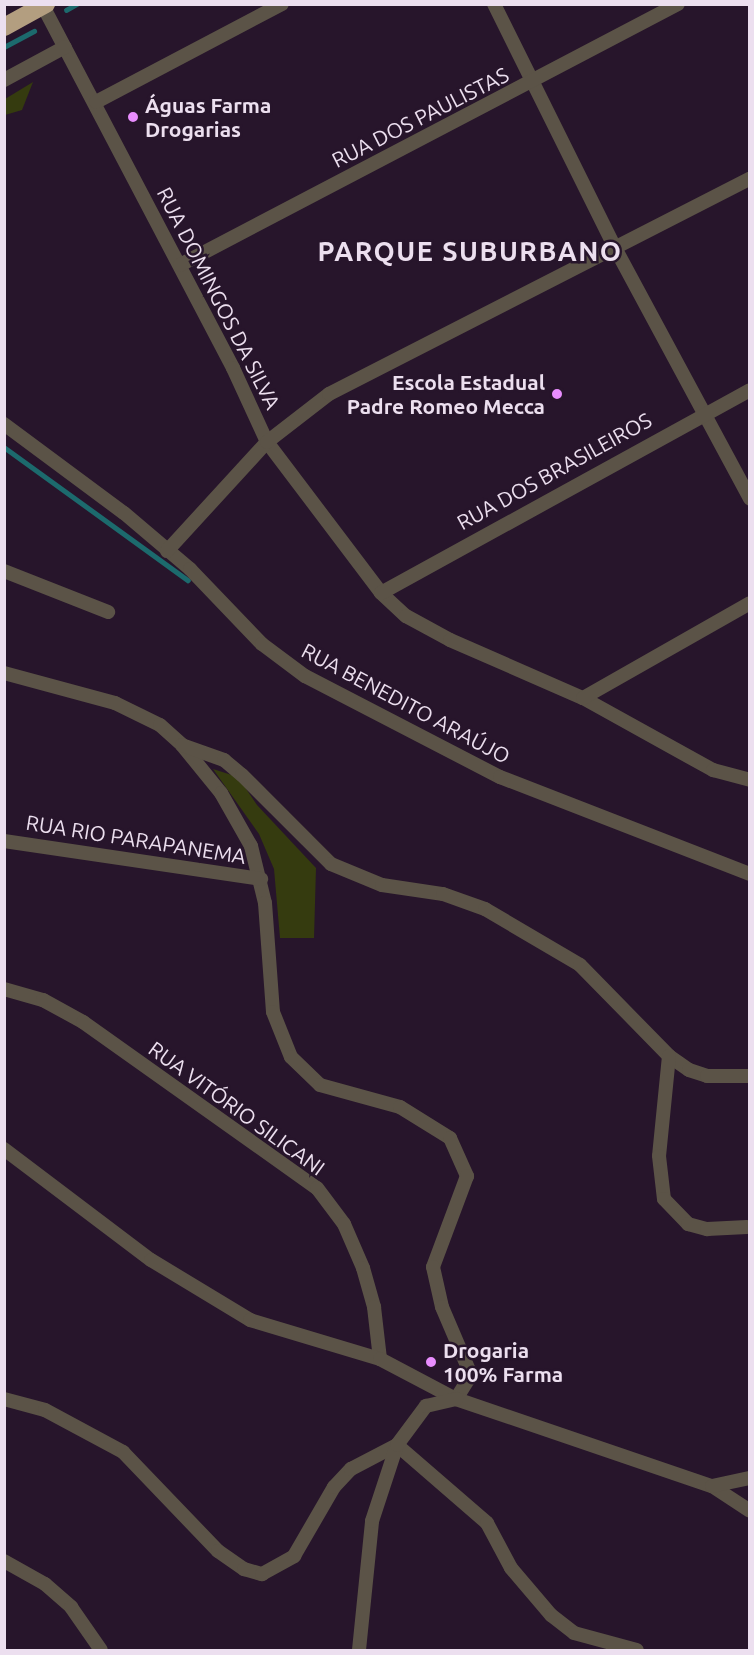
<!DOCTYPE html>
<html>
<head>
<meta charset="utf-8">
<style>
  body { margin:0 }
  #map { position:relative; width:754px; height:1655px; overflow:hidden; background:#27152b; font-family:Ubuntu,sans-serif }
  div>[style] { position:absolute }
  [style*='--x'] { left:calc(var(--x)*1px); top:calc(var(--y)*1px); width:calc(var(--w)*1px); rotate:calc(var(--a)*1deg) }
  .green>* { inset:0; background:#353b0f }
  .stream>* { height:4.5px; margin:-2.25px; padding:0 2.25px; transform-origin:2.25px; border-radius:2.25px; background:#1c6a6d }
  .street>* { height:14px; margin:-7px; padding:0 7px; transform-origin:7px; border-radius:7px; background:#5b5347 }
  .highway>* { height:18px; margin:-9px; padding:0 9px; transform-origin:9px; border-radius:9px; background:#b39e80 }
  .dots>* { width:16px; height:16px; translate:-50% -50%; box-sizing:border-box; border:3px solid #27152b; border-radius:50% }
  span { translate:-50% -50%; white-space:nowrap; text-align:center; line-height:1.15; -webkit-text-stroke:5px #27152b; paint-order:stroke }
  .poi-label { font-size:21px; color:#ecdfef; font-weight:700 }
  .left { translate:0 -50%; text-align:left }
  .right { translate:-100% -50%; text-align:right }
  .street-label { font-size:21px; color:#ecdfef }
  .district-label { font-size:27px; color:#ecdfef; font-weight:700; letter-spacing:1.5px }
  .frame { position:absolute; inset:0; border:6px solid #ecdfef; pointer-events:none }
</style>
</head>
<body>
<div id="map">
  <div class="green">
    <i style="clip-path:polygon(33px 82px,22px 110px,5px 115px,5px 99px)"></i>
    <i style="clip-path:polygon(213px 769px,238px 777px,257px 805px,316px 868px,314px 938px,280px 938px,274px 869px,259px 834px)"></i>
  </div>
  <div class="stream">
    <i style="--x:66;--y:10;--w:13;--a:-29"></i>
    <i style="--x:4;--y:47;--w:34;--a:-28"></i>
    <i style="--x:4;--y:447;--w:227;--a:35.9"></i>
  </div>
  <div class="street">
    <i style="--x:494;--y:4;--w:270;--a:63.6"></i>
    <i style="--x:614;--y:246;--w:287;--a:61.7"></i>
    <i style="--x:43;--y:6;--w:409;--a:62.3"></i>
    <i style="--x:233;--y:368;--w:81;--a:65.3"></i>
    <i style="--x:267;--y:442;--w:189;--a:52.9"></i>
    <i style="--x:381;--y:593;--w:34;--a:43"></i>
    <i style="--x:406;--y:616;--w:50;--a:28.6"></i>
    <i style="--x:450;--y:640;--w:145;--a:23.6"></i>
    <i style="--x:583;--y:698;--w:149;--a:29"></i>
    <i style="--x:713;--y:770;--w:38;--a:15"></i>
    <i style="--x:4;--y:80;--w:69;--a:-28.4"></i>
    <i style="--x:96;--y:102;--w:210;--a:-27.8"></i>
    <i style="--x:180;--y:265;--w:562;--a:-27.66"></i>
    <i style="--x:4;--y:424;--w:149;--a:36.6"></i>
    <i style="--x:124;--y:513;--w:87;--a:40.3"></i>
    <i style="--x:190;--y:569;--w:104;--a:46.2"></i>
    <i style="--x:262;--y:644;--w:54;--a:36.7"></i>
    <i style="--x:305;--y:676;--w:220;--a:27.4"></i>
    <i style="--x:500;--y:777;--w:268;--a:21.2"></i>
    <i style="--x:167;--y:551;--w:148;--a:-47.5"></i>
    <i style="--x:267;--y:442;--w:78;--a:-37.7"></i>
    <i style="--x:329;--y:394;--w:473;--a:-27.1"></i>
    <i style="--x:4;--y:571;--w:112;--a:21.5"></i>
    <i style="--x:381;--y:593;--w:421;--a:-28.8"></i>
    <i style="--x:4;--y:673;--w:115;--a:15.1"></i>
    <i style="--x:115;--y:703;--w:50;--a:26.1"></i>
    <i style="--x:160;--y:725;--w:30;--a:42"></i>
    <i style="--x:182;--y:745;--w:62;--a:50.9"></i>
    <i style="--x:221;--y:793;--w:61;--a:60.5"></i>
    <i style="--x:251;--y:846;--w:59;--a:76.2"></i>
    <i style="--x:265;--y:903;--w:109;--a:85.8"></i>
    <i style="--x:273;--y:1012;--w:48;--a:68.2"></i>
    <i style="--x:291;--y:1057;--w:40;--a:44"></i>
    <i style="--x:320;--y:1085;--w:83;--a:15.4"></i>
    <i style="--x:400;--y:1107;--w:59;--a:31.8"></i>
    <i style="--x:450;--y:1138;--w:42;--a:65.9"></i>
    <i style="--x:467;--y:1176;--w:97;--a:110.5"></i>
    <i style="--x:433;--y:1267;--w:41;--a:77.3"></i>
    <i style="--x:442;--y:1307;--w:74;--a:66.9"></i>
    <i style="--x:471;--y:1375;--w:28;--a:122"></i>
    <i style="--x:583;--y:698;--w:192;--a:-29.6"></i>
    <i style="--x:182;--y:745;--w:45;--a:19.7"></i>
    <i style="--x:224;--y:760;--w:23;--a:40"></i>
    <i style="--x:242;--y:775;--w:126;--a:45"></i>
    <i style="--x:331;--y:864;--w:55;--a:22.4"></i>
    <i style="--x:382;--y:885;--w:62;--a:8.4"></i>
    <i style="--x:443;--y:894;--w:45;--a:19.7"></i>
    <i style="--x:485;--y:909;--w:110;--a:30.5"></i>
    <i style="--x:580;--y:965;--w:127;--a:45.6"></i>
    <i style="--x:669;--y:1056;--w:24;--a:35"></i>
    <i style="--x:689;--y:1070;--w:19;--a:18"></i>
    <i style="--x:707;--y:1076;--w:43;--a:0"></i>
    <i style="--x:4;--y:841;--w:260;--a:8.4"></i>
    <i style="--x:4;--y:989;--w:41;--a:15.8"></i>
    <i style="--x:43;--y:1000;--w:46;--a:28.8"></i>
    <i style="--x:83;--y:1022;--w:287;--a:35.4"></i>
    <i style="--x:317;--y:1188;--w:45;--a:53.1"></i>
    <i style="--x:344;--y:1224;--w:48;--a:66.6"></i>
    <i style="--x:363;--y:1268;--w:41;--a:74.2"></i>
    <i style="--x:374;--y:1307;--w:52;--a:83.4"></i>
    <i style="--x:669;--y:1056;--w:100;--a:95.7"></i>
    <i style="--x:659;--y:1156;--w:43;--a:83.4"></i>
    <i style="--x:664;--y:1199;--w:35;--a:46"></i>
    <i style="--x:688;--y:1224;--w:20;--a:15"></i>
    <i style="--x:707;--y:1229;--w:40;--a:-2.9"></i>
    <i style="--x:4;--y:1149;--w:184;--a:37.1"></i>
    <i style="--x:151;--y:1260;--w:116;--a:31.2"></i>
    <i style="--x:250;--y:1320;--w:136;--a:16.7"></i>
    <i style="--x:380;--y:1359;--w:86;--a:27.8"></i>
    <i style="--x:456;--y:1399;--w:270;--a:18.8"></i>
    <i style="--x:712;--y:1486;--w:45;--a:33.3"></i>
    <i style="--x:4;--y:1399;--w:42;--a:15"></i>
    <i style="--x:45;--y:1410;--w:89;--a:28.3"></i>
    <i style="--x:123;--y:1452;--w:137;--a:46.2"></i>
    <i style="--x:218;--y:1551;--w:32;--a:35"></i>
    <i style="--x:244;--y:1569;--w:19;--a:16"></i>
    <i style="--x:262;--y:1574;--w:37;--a:-29"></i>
    <i style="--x:294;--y:1556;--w:80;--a:-59.9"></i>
    <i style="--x:334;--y:1487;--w:25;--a:-47"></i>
    <i style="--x:351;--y:1469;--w:52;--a:-27.6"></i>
    <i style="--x:397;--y:1445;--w:119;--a:40.9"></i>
    <i style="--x:487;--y:1523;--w:51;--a:61.9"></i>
    <i style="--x:511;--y:1568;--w:62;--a:49.6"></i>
    <i style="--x:551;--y:1615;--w:29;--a:38"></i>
    <i style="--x:574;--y:1633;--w:65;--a:15.1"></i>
    <i style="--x:712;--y:1486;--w:39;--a:-12"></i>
    <i style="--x:4;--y:1561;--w:47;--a:29.3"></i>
    <i style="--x:45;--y:1584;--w:35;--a:41"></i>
    <i style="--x:71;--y:1607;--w:52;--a:55.1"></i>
    <i style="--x:359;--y:1650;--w:130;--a:-84.2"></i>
    <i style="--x:372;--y:1521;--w:80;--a:-71.8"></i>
    <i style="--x:397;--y:1445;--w:49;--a:-53.4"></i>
    <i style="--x:426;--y:1406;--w:31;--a:-13"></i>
  </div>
  <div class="highway">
    <i style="--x:4;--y:27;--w:48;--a:-28.7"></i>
  </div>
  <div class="dots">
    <i style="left:133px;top:117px;background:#e98dfe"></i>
    <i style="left:557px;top:394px;background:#e98dfe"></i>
    <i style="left:431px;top:1362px;background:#e98dfe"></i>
  </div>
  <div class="poi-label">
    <span class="left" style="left:145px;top:117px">Águas Farma<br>Drogarias</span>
    <span class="right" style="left:545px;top:394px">Escola Estadual<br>Padre Romeo Mecca</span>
    <span class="left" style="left:443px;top:1362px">Drogaria<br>100% Farma</span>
  </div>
  <div class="street-label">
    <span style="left:420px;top:117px;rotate:-27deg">RUA DOS PAULISTAS</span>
    <span style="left:219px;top:298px;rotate:63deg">RUA DOMINGOS DA SILVA</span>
    <span style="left:554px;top:471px;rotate:-29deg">RUA DOS BRASILEIROS</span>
    <span style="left:406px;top:703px;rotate:28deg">RUA BENEDITO ARAÚJO</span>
    <span style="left:136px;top:839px;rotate:9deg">RUA RIO PARAPANEMA</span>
    <span style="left:237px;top:1108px;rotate:36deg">RUA VITÓRIO SILICANI</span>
  </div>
  <div class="district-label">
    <span style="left:470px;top:252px">PARQUE SUBURBANO</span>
  </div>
  <div class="frame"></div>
</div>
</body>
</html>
